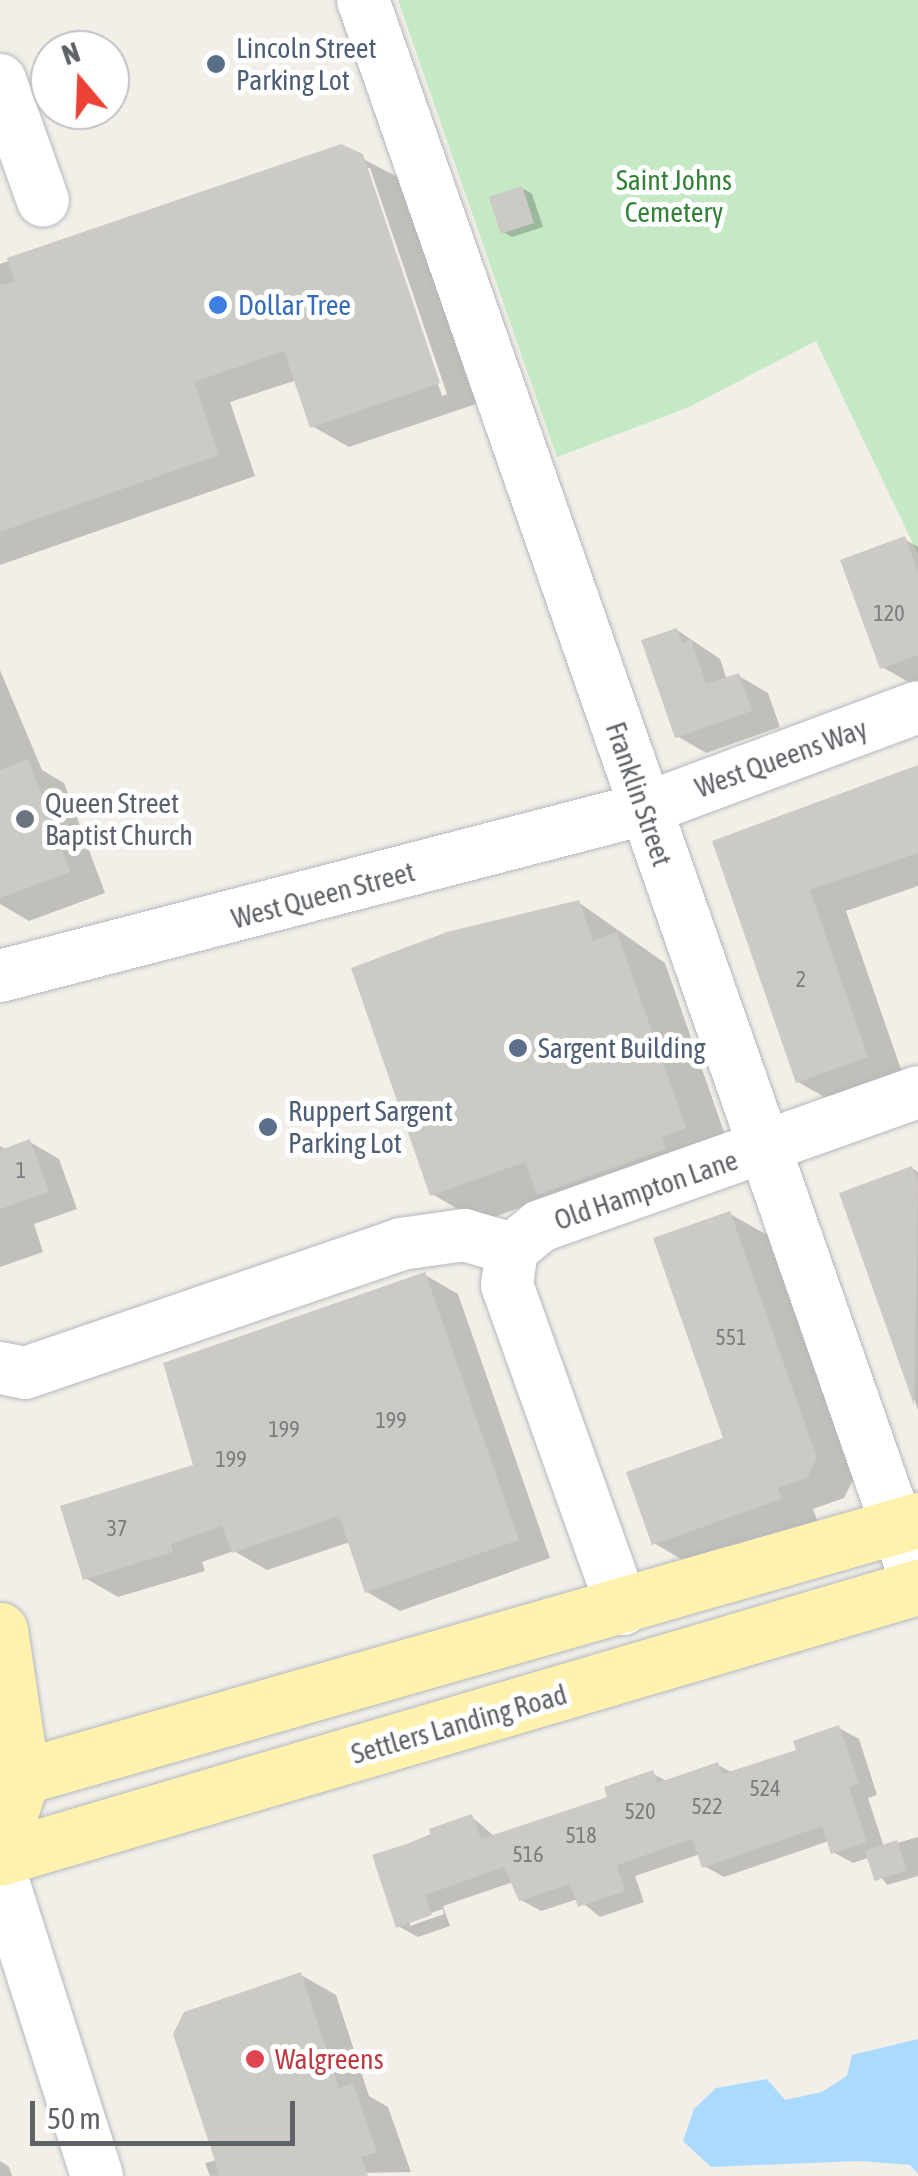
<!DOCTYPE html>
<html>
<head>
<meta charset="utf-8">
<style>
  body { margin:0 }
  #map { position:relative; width:918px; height:2176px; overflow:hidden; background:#f1efe8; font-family:"Asap Condensed",sans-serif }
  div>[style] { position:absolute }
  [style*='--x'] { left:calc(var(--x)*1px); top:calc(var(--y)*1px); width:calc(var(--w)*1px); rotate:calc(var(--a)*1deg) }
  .green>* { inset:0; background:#c5e8c5 }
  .water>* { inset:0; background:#aadaff }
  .shadow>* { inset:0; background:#0003 }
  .building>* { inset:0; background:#cccac5; transform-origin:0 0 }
  .roads { filter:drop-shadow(0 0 2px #b5b8bc) drop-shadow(0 0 2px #b5b8bc) }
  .minor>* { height:52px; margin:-26px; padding:0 26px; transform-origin:26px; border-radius:26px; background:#fff }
  .major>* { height:55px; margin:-27.5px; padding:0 27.5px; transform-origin:27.5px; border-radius:27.5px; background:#fff2af }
  .dots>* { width:28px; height:28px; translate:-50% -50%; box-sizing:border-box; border:5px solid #fff; border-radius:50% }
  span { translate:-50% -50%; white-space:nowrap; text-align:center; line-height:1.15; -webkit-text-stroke:10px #fff; paint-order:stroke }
  .number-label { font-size:22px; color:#7a7d7f }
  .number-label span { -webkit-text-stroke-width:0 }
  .service-label { font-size:28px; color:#4e5e75 }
  .left { translate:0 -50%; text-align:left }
  .park-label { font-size:28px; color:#348238 }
  .shop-label { font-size:28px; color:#366cbe }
  .street-label { font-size:28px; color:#5f6368 }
  .worship-label { font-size:28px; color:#5b616d }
  .health-label { font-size:28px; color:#be3a42 }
  .north { position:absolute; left:30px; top:30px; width:100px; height:100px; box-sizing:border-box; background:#fff; border:2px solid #bfc1c3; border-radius:50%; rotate:341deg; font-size:28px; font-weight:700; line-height:40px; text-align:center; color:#5f6368 }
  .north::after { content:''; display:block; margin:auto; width:35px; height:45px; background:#ea4335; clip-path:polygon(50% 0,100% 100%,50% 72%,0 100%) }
  .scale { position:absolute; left:30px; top:2101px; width:265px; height:45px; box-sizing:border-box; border:5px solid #5f6368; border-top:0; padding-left:12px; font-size:30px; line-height:35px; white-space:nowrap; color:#5f6368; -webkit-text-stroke:8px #fff; paint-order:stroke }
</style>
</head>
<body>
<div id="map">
  <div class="green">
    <i style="clip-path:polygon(398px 0,918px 0,918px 554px,816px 341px,687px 408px,557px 457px)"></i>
  </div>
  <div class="water">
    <i style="clip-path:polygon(918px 2039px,918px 2174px,910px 2165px,860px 2161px,711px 2167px,683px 2141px,694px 2109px,716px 2088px,767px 2079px,785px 2100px,822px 2092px,847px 2076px,852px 2055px)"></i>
  </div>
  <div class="shadow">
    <i style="clip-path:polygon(evenodd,341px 147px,399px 178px,476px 404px,349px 447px,312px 426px,297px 380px,230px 402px,255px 476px,0 565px,0 264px,341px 147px,365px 168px,370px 168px,447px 394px,442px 396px,365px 168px)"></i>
    <i style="clip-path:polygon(522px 188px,532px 194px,543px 227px,512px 237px,503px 232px)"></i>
    <i style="clip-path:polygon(904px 539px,918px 547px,918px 682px,912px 684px,882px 667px)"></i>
    <i style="clip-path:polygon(677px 630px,720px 659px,727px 680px,739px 676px,768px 693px,780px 727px,706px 753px,677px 736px)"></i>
    <i style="clip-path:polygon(0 670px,42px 770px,64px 783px,105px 893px,29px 921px,0 904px)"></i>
    <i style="clip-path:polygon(918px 768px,918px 886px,846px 911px,904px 1078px,835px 1103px,798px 1082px,715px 843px)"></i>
    <i style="clip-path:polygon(578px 902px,665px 963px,732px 1155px,547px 1198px,480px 1222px,432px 1194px)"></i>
    <i style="clip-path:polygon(30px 1142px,59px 1159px,77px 1209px,34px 1224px,43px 1252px,0 1267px,0 1146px,7px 1150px)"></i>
    <i style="clip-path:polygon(912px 1168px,918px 1172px,918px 1410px,842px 1194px)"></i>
    <i style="clip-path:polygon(730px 1214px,767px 1235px,853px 1480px,844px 1498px,813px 1509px,817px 1520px,691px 1565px,654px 1543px,726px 1439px)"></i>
    <i style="clip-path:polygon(425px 1275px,458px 1294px,550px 1558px,400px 1611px,367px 1592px,350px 1542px,267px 1570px,234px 1551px,202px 1562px,205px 1571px,118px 1597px,85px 1578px,196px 1467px)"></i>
    <i style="clip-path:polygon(evenodd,839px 1728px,859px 1739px,877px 1795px,868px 1798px,884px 1847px,918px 1837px,918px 1876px,887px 1885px,868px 1858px,853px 1863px,833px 1852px,829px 1841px,724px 1877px,704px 1866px,700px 1854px,635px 1876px,644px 1902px,600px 1917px,578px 1899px,541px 1911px,521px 1900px,513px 1882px,443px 1906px,450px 1926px,418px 1937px,398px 1926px,376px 1857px,472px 1817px,495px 1837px,610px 1798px,652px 1773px,668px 1782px,718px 1765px,733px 1773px,799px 1751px,839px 1728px,443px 1909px,444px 1914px,410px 1926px,410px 1920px,443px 1909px)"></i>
    <i style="clip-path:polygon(301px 1975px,336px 1995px,369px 2096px,388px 2107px,411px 2172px,210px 2176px,205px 2163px,217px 2160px)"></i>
    <i style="clip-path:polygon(0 2161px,9px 2167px,12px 2176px,0 2176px)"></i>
  </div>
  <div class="building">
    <i style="clip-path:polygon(341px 144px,363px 154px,440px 383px,310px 428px,284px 351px,194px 382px,219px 455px,0 532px,0 285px,15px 282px,7px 258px)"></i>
    <i style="left:522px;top:186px;width:39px;height:35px;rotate:72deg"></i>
    <i style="clip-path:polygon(905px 536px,918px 573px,918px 655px,880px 669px,840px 560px)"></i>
    <i style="clip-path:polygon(677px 628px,682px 643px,691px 639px,706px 684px,739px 673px,752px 711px,675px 738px,641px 640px)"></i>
    <i style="clip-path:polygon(28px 759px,70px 872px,0 898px,0 770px)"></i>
    <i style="clip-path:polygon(918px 765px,918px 853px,810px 890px,868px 1057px,796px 1083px,712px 841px)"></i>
    <i style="clip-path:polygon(579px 900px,593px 941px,617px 932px,686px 1128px,662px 1137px,666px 1149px,537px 1195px,525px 1162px,430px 1196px,351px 968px,447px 932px)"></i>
    <i style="clip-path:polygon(30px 1139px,49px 1192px,0 1209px,0 1150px)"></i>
    <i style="clip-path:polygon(912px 1166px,918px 1181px,914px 1405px,839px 1193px)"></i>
    <i style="clip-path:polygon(730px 1211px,817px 1458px,807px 1478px,778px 1488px,782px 1499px,652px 1545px,626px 1472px,723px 1438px,653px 1238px)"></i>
    <i style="clip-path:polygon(425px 1272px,519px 1540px,365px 1593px,339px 1516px,232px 1553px,222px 1526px,171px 1544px,173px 1552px,83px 1580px,60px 1506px,193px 1465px,163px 1363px)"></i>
    <i style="clip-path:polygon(839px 1725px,859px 1784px,849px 1787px,867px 1842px,831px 1854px,822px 1826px,702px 1868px,692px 1839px,617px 1865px,625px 1891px,578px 1907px,570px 1884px,519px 1901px,504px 1867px,425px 1895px,432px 1915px,396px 1928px,372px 1855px,431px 1836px,429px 1829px,472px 1814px,481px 1839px,607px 1797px,604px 1787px,653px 1770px,657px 1783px,718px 1762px,722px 1774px,796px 1750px,793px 1741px)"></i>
    <i style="left:897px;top:1840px;width:32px;height:34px;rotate:72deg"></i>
    <i style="clip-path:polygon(301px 1972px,339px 2088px,353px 2083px,377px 2152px,361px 2157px,368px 2176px,220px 2176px,173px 2034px,184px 2012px)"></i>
  </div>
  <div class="roads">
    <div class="minor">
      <i style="--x:363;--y:0;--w:1680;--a:70.71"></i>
      <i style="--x:0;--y:80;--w:128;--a:70.4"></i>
      <i style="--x:0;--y:976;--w:665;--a:-14.54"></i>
      <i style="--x:644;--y:809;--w:292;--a:-20.4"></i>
      <i style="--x:0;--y:1368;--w:25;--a:11"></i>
      <i style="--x:25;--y:1373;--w:398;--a:-18.9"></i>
      <i style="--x:401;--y:1244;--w:64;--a:-8.1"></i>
      <i style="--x:464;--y:1235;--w:50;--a:16.3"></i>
      <i style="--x:623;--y:1609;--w:344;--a:-109.7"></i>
      <i style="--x:507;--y:1285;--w:36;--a:-82"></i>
      <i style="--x:512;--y:1249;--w:36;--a:-39"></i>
      <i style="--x:540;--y:1226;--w:401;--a:-19.5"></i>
      <i style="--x:0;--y:1872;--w:319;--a:72.3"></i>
    </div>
    <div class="major">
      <i style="--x:0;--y:1630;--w:149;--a:81.5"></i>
      <i style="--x:22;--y:1777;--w:35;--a:108"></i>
      <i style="--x:0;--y:1783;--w:955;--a:-15.99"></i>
      <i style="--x:0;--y:1858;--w:957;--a:-16.45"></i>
    </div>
  </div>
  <div class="dots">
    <i style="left:216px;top:64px;background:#5c6f8a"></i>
    <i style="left:218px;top:305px;background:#3f7fe0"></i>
    <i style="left:25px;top:819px;background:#6b7280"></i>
    <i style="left:518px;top:1048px;background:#5c6f8a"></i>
    <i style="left:268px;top:1127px;background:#5c6f8a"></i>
    <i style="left:255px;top:2059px;background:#e0444e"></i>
  </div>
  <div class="number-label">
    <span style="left:889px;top:614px">120</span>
    <span style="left:801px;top:980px">2</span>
    <span style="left:21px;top:1171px">1</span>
    <span style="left:731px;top:1338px">551</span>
    <span style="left:391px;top:1421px">199</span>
    <span style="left:284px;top:1430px">199</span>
    <span style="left:231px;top:1460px">199</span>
    <span style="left:117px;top:1529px">37</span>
    <span style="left:765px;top:1789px">524</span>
    <span style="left:707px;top:1807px">522</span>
    <span style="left:640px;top:1812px">520</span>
    <span style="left:581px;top:1836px">518</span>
    <span style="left:528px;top:1855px">516</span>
  </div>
  <div class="service-label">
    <span class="left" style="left:236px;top:64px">Lincoln Street<br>Parking Lot</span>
    <span class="left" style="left:538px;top:1048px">Sargent Building</span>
    <span class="left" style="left:288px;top:1127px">Ruppert Sargent<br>Parking Lot</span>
  </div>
  <div class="park-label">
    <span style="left:674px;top:196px">Saint Johns<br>Cemetery</span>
  </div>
  <div class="shop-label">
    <span class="left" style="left:238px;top:305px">Dollar Tree</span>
  </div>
  <div class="street-label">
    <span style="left:781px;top:758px;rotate:-20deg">West Queens Way</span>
    <span style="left:639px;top:794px;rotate:71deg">Franklin Street</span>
    <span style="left:323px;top:895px;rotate:-15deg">West Queen Street</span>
    <span style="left:646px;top:1190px;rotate:-19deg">Old Hampton Lane</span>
    <span style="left:459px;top:1724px;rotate:-16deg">Settlers Landing Road</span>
  </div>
  <div class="worship-label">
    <span class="left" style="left:45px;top:819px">Queen Street<br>Baptist Church</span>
  </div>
  <div class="health-label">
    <span class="left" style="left:275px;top:2059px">Walgreens</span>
  </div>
  <div class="north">N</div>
  <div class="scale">50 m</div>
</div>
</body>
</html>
